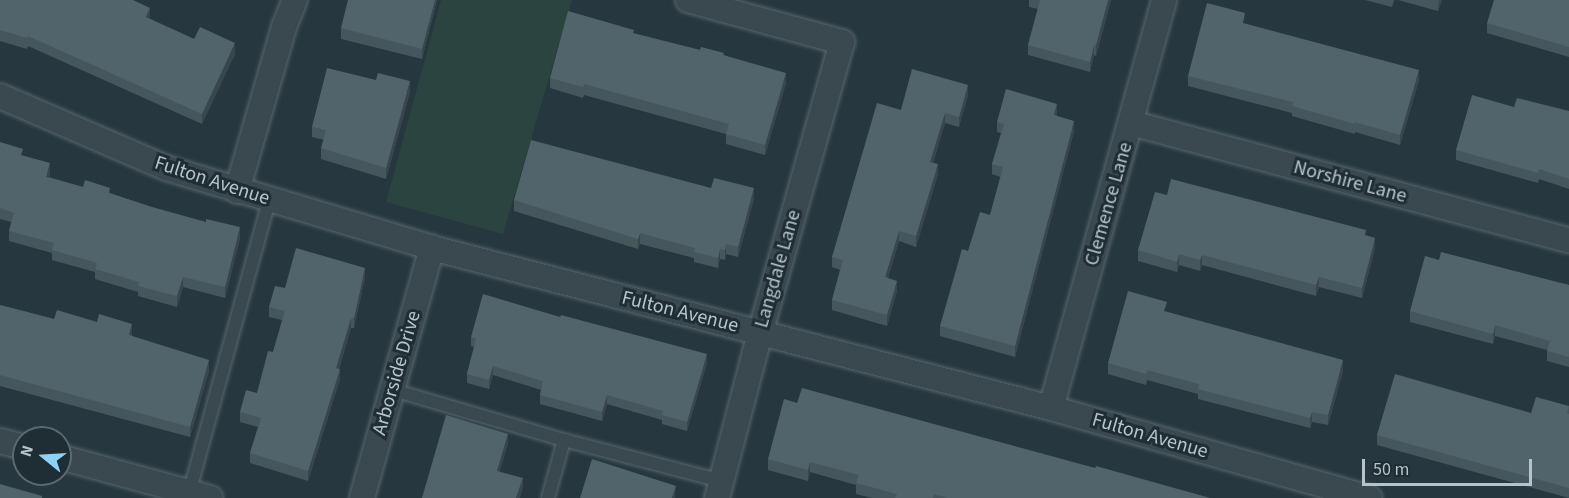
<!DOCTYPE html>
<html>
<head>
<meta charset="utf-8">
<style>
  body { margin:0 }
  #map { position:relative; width:1569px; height:498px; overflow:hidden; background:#26373f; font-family:"Source Sans 3",sans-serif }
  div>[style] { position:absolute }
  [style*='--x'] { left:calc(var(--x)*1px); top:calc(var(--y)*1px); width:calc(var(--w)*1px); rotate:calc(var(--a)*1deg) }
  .green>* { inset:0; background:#2b443f }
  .roads { filter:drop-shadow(0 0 2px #58666d) drop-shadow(0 0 2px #58666d) }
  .lane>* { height:12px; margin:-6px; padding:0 6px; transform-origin:6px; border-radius:6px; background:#3a484f }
  .street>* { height:24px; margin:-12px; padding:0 12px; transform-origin:12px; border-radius:12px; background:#3a484f }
  .wall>* { inset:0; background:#46565d }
  .shaded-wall>* { inset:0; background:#39464c }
  .building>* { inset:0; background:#51646c }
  span { translate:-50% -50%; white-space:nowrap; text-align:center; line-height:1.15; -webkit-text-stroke:6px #1f2d34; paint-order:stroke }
  .street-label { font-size:20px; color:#b6c3ca }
  .north { position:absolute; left:12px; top:426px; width:60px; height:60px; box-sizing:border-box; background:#1f2d34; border:2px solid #5b6970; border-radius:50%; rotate:288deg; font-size:16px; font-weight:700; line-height:24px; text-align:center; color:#b6c3ca }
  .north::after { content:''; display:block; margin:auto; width:21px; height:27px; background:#8fd1f5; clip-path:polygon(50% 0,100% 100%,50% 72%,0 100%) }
  .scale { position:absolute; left:1362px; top:459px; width:170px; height:27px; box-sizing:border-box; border:3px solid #b6c3ca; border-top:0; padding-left:8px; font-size:18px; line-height:21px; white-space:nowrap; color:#b6c3ca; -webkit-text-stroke:4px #1f2d34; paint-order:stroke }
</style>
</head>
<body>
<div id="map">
  <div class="green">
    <i style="clip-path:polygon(441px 0,572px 0,503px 234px,386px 202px)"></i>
  </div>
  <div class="roads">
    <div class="lane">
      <i style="--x:393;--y:390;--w:178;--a:16.3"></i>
      <i style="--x:564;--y:440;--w:162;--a:14.6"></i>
      <i style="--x:188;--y:497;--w:308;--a:-74.7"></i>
      <i style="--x:548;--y:498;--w:60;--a:-74.6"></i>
    </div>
    <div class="street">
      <i style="--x:688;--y:0;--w:160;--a:15.3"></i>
      <i style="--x:842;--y:42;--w:302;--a:105.7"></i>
      <i style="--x:760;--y:333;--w:171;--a:104.6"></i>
      <i style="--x:0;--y:96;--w:181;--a:23.4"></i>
      <i style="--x:166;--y:168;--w:278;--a:16.7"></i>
      <i style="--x:432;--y:248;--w:639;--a:14.49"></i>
      <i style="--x:1051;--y:408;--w:331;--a:15.8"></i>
      <i style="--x:1131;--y:123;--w:453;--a:15"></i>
      <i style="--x:237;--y:191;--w:171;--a:-74"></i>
      <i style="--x:284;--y:27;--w:29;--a:-68"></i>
      <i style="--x:1051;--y:408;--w:423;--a:-74.5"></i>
      <i style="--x:0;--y:441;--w:25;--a:14"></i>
      <i style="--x:60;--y:457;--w:156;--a:15.3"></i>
      <i style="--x:362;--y:498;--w:260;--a:-74.4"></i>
    </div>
  </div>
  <div class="wall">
    <i style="clip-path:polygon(0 0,150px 19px,194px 39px,235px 54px,202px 124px,28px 46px,27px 49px,0 41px)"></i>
    <i style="clip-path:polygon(437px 0,422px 59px,341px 39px,341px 28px)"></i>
    <i style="clip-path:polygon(1029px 0,1111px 0,1096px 56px,1094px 55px,1090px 72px,1028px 55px,1028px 45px,1038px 9px,1029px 7px)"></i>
    <i style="clip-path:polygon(1365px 0,1394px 0,1392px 7px)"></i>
    <i style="clip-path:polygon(1398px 0,1442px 0,1438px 11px)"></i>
    <i style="clip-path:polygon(1569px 0,1569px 57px,1487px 33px,1487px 23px)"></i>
    <i style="clip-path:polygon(1245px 24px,1419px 80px,1400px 145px,1355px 132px,1355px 134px,1292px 116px,1292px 113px,1188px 86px,1188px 76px)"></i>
    <i style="clip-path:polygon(634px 34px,700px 50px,724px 55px,786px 83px,765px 155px,726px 144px,726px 134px,584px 95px,583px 98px,550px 88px,550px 78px)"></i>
    <i style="clip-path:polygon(410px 92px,386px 179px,321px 159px,321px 148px,324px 140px,312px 137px,312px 127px)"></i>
    <i style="clip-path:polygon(968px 95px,959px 127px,945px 123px,933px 163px,938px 174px,916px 247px,899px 241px,888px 278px,897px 291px,887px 326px,832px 310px,832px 300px,840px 270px,832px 267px,832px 257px,901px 110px)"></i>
    <i style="clip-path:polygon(1514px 107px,1569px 111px,1569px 189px,1539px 179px,1538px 183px,1456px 160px,1456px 150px)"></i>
    <i style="clip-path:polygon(1057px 115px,1056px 116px,1074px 131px,1015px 357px,940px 336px,940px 326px,968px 251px,990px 215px,1001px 177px,992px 174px,992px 164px,1001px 133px,997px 132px,997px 122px)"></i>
    <i style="clip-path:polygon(0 142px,50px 174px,49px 177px,83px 187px,110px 193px,240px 238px,225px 298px,183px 287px,177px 307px,138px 296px,138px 292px,95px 279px,95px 272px,52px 260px,52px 253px,9px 241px,9px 231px,11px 222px,0 219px)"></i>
    <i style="clip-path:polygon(1167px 195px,1366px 236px,1375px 248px,1362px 298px,1319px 287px,1316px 296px,1202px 265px,1200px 271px,1179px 265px,1177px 272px,1138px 261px,1138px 250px)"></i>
    <i style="clip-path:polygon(754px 199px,738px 257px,726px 254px,725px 260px,720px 259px,718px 268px,694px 262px,694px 258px,640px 244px,638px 249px,514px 211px,514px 200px)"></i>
    <i style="clip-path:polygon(1439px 260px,1569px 285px,1569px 367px,1547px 361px,1547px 350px,1495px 336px,1493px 344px,1410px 322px,1410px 311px)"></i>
    <i style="clip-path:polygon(365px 278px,354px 328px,351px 328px,339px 369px,340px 379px,308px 481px,250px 463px,250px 453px,258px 427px,240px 422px,240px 412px,257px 393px,273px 352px,282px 320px,269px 317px,269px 307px,285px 288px)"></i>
    <i style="clip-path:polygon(0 305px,54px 319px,132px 334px,132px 336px,209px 371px,190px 437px,0 386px)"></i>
    <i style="clip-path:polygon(1167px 312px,1343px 371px,1328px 425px,1312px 422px,1310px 428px,1198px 399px,1198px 394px,1147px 380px,1146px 385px,1108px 374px,1108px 363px)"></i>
    <i style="clip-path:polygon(471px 337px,707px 363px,687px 431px,662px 424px,662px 420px,607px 404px,602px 421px,540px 404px,540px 395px,541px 390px,493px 375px,489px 389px,467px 383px,467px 374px,474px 347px,471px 346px)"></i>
    <i style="clip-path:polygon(797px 403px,1095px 468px,1210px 498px,872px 498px,856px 494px,856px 485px,810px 472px,808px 481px,768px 470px,768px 459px)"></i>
    <i style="clip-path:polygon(1569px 406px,1569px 498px,1377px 445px,1377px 435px,1531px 413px)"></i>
  </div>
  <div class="shaded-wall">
    <i style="clip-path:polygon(435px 0,437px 0,422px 59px,422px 49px)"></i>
    <i style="clip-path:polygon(1108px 0,1111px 0,1096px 56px,1096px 45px)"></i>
    <i style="clip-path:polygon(1439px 0,1442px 0,1438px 11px)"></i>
    <i style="clip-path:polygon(150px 8px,150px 18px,146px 17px)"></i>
    <i style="clip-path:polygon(235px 43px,235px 54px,202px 124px,202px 114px)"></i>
    <i style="clip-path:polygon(1094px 45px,1094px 55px,1090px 72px,1090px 62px)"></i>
    <i style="clip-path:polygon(1419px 70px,1419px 80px,1400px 145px,1400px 135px)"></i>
    <i style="clip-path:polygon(786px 73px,786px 83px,765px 155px,765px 145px)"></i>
    <i style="clip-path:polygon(410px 81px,410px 92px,386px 179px,386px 168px)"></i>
    <i style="clip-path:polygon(968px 85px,968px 95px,959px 127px,959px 117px)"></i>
    <i style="clip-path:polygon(1057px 104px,1057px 115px,1054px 125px,1054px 115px)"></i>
    <i style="clip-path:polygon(945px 113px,945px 123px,930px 172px,930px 162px)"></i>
    <i style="clip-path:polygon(1074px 121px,1074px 131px,1015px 357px,1015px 346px)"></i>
    <i style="clip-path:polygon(50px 163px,50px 174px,46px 187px,46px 177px)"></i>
    <i style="clip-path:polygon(938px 164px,938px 174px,916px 247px,916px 236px)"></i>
    <i style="clip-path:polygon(754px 188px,754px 199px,738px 257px,738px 247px)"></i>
    <i style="clip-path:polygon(240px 227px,240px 238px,225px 298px,225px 287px)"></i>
    <i style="clip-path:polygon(899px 231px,899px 241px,885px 288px,885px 277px)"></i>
    <i style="clip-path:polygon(640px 233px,640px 244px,638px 249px,638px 239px)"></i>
    <i style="clip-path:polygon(1375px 238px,1375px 248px,1362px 298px,1362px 288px)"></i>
    <i style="clip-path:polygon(726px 244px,726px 254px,725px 260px,725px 250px)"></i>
    <i style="clip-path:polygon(720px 249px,720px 259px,718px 268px,718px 258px)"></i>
    <i style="clip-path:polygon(1179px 254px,1179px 265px,1177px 272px,1177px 262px)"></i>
    <i style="clip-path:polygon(1202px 255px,1202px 265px,1200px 271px,1200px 260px)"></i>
    <i style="clip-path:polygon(365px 268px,365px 278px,354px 328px,354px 318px)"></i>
    <i style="clip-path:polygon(183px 277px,183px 287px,177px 307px,177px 296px)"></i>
    <i style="clip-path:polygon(1319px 277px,1319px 287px,1316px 296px,1316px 285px)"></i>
    <i style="clip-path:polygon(897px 281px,897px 291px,887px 326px,887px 315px)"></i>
    <i style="clip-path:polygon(351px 318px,351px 328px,336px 378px,336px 368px)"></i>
    <i style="clip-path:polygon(132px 324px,132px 334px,129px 346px,129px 335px)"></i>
    <i style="clip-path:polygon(1495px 325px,1495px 336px,1493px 344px,1493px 334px)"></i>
    <i style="clip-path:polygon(707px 354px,707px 363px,687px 431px,687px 422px)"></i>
    <i style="clip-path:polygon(209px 360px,209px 371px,190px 437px,190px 427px)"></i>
    <i style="clip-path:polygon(1343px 360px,1343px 371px,1328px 425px,1328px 415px)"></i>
    <i style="clip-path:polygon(493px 366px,493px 375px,489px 389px,489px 380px)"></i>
    <i style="clip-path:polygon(340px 369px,340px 379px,308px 481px,308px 471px)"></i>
    <i style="clip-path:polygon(607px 395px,607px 404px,602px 421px,602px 412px)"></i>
    <i style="clip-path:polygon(1312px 412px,1312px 422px,1310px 428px,1310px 418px)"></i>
    <i style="clip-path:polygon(508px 434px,508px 444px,497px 481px,497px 471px)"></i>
    <i style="clip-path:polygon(810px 462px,810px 472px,808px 481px,808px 470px)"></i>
    <i style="clip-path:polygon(523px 478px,523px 488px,520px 498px,516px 498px)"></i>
    <i style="clip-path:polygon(676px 486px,675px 498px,672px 498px)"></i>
  </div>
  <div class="building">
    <i style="clip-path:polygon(0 0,133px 0,150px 8px,146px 17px,194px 39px,200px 27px,235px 43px,202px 114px,28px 36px,27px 38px,0 30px)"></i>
    <i style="clip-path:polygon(348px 0,435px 0,422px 49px,341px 28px)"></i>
    <i style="clip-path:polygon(1040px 0,1108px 0,1096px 45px,1094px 45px,1090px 62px,1028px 45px)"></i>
    <i style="clip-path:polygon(1494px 0,1569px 0,1569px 47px,1487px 23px)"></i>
    <i style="clip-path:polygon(1207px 3px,1245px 13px,1243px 23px,1419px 70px,1400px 135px,1355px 122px,1355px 124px,1292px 106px,1293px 102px,1188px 76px)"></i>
    <i style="clip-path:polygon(568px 11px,634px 30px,633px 33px,700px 50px,701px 47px,724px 53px,723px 55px,786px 73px,765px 145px,726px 134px,729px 124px,584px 84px,583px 87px,550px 78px)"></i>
    <i style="clip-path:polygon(327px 68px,376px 80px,378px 73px,410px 81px,386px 168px,321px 148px,326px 130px,312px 127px)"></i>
    <i style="clip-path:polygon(912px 69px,968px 85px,959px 117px,945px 113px,930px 162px,938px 164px,916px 236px,899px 231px,885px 277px,897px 281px,887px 315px,832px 300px,843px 260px,832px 257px,877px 103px,901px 110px)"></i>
    <i style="clip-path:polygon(1006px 89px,1057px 104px,1054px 115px,1074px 121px,1015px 346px,940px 326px,962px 249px,968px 251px,980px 212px,990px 215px,1003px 167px,992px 164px,1004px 124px,997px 122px)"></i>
    <i style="clip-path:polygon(1472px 95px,1514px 107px,1517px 98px,1569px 111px,1569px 179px,1539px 169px,1538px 173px,1456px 150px)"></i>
    <i style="clip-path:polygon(531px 140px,711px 188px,714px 178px,754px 188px,738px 247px,726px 244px,725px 250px,720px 249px,718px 258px,694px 252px,695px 248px,640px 233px,638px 239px,514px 200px)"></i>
    <i style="clip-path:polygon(0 142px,23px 149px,21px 155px,50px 163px,46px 177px,83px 187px,85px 180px,110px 188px,109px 193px,152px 207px,206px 222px,206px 219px,240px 227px,225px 287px,183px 277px,177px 296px,138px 286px,139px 282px,95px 269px,97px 263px,52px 250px,54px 243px,9px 231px,14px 213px,0 208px)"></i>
    <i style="clip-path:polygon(1171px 179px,1366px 230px,1365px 235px,1375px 238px,1362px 288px,1319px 277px,1316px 285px,1202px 255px,1200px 260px,1179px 254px,1177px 262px,1138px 250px,1155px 192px,1167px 195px)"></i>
    <i style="clip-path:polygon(296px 248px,365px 268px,354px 318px,351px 318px,336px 368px,340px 369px,308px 471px,250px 453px,261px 418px,240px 412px,246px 390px,257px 393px,268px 351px,273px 352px,285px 311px,269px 307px,275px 286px,285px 288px)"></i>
    <i style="clip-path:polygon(1441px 252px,1569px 285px,1569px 357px,1547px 351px,1550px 341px,1495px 325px,1493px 334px,1410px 311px,1425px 256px,1439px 260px)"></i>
    <i style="clip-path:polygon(1128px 291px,1167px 302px,1164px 311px,1343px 360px,1328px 415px,1312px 412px,1310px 418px,1198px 389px,1199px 384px,1147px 370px,1146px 374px,1108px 363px)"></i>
    <i style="clip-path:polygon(483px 294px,560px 317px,561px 315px,707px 354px,687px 422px,662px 415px,663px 411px,607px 395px,602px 412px,540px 395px,543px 381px,493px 366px,489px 380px,467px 374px,476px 339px,471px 337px)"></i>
    <i style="clip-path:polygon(0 305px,54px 319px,57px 310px,97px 322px,99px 314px,132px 324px,129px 335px,209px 360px,190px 427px,0 375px)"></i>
    <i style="clip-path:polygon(1395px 374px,1531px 413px,1536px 397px,1569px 406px,1567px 413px,1569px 414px,1569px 488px,1377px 435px)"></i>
    <i style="clip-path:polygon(802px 388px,1095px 468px,1096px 466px,1210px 498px,948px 498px,934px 494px,933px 498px,895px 498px,897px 494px,856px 483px,859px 475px,810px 462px,808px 470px,768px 459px,784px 399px,797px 403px)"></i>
    <i style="clip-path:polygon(446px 415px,508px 434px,497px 471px,523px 478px,516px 498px,422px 498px)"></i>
    <i style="clip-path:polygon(592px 459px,676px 486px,672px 498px,580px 498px)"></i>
    <i style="clip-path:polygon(0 484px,42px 496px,42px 498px,0 498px)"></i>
  </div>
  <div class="street-label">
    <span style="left:212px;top:181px;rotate:18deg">Fulton Avenue</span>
    <span style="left:1350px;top:182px;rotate:15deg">Norshire Lane</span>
    <span style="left:1109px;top:204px;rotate:-74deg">Clemence Lane</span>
    <span style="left:778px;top:269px;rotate:-74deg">Langdale Lane</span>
    <span style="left:680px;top:312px;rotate:14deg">Fulton Avenue</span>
    <span style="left:397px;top:373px;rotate:-74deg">Arborside Drive</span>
    <span style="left:1150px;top:436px;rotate:16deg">Fulton Avenue</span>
  </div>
  <div class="north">N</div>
  <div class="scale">50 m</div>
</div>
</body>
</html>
